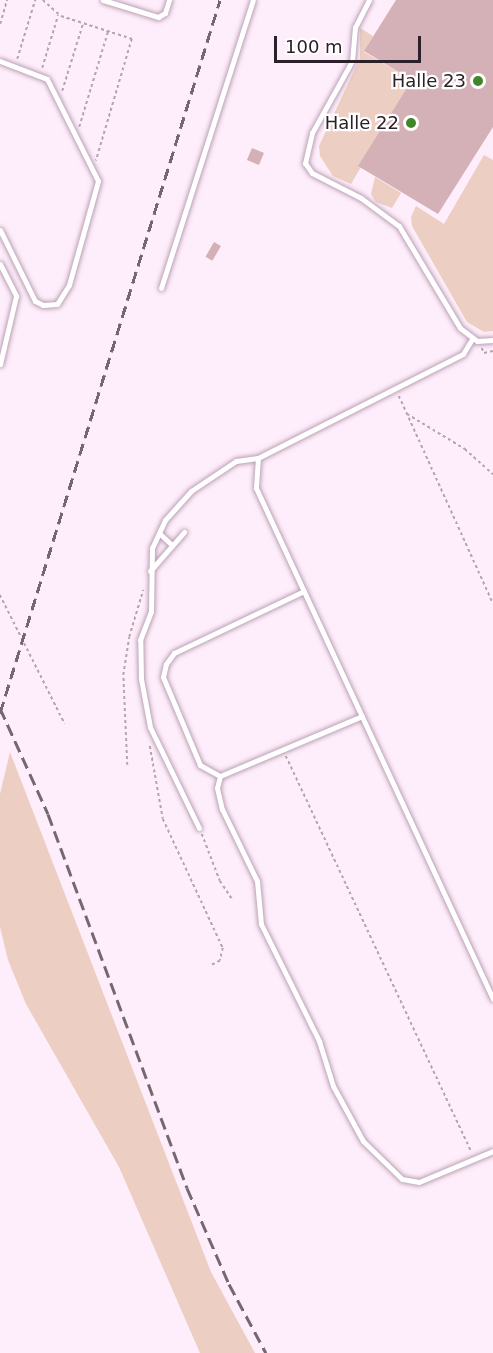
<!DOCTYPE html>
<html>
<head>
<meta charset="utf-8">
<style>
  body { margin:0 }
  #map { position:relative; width:493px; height:1353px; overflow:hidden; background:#feedfa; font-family:"DejaVu Sans",sans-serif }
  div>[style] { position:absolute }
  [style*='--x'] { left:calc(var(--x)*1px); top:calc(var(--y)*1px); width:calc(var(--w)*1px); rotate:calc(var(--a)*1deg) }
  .green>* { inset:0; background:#eccec3 }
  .building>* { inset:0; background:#d4b0b7; transform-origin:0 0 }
  .path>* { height:1.5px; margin-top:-0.75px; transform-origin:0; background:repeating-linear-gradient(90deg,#b3a4af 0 3px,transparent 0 6px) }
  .roads { filter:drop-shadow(0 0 2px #bba1b6) drop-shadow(0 0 2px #bba1b6) }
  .lane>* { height:5px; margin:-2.5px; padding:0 2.5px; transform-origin:2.5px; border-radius:2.5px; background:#fff }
  .rail>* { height:3px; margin-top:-1.5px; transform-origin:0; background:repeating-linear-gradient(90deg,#746772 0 12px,transparent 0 18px) }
  .dots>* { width:16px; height:16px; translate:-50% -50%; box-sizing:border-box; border:3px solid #fff; border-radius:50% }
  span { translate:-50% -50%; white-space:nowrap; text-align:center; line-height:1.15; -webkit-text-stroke:4.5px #fff; paint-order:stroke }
  .poi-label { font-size:18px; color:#2c212a }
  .right { translate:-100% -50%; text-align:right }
  .scale { position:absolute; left:274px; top:36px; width:147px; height:27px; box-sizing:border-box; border:3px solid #2c212a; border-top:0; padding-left:8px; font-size:18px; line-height:21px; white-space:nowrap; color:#2c212a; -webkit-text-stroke:4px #fff; paint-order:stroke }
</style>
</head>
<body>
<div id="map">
  <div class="green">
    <i style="clip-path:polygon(360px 28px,373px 36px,364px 52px,412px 80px,351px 184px,333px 176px,320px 156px,319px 146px,360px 58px)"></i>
    <i style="clip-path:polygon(484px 155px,493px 160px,493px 331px,484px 332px,467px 322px,412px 226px,411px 217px,416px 206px,444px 224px)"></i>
    <i style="clip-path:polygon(375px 177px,401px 193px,392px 208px,376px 202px,371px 194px)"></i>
    <i style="clip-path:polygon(10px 752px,211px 1272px,255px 1353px,200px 1353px,119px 1167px,26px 1004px,8px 960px,0 927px,0 794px)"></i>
  </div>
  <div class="building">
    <i style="clip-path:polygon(396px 0,493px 0,493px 127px,438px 214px,358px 166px,412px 80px,364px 51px)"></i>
    <i style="left:252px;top:148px;width:13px;height:13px;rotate:23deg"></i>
    <i style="left:214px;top:242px;width:8px;height:17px;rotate:30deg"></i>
  </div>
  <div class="path">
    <i style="--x:43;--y:0;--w:24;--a:42"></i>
    <i style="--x:61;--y:16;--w:75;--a:17.9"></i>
    <i style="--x:132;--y:39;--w:127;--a:106.4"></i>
    <i style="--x:0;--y:24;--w:25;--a:-74"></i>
    <i style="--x:17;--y:59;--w:62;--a:-73"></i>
    <i style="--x:42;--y:68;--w:55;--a:-73.2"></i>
    <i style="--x:62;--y:91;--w:71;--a:-72.8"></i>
    <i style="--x:79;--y:127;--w:100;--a:-73.2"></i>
    <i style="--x:482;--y:348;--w:5;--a:68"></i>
    <i style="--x:484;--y:353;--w:9;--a:-13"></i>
    <i style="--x:399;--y:396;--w:227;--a:65.6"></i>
    <i style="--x:407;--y:414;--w:68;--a:31.1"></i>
    <i style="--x:465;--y:449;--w:38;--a:42"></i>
    <i style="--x:0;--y:595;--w:144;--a:63.3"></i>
    <i style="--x:150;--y:746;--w:74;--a:79.9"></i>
    <i style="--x:163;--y:819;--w:142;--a:65.1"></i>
    <i style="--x:223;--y:948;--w:13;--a:103"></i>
    <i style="--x:220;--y:961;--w:9;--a:153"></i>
    <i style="--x:286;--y:756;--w:436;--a:64.9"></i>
    <i style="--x:127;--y:765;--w:90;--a:-92.5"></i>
    <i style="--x:123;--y:675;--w:38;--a:-81"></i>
    <i style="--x:129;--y:637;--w:49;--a:-73.4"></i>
    <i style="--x:202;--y:834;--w:50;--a:69"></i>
    <i style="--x:220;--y:881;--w:22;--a:56"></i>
  </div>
  <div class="roads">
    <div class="lane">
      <i style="--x:103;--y:0;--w:58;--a:17.2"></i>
      <i style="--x:158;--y:17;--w:8;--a:-30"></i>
      <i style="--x:165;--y:13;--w:14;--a:-73"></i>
      <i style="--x:369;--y:0;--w:30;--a:117"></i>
      <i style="--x:355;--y:27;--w:34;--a:95"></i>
      <i style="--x:352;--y:61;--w:82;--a:119.1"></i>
      <i style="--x:312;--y:133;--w:31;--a:103"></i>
      <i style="--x:305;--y:163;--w:12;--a:55"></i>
      <i style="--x:312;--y:173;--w:55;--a:27"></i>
      <i style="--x:361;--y:198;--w:47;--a:36.4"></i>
      <i style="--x:399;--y:226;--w:119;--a:59.1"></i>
      <i style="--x:460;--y:328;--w:21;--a:37"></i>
      <i style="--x:477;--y:341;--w:16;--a:-4"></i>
      <i style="--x:0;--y:61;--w:50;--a:21"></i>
      <i style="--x:47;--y:79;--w:114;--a:63.4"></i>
      <i style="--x:98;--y:181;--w:108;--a:105.6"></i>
      <i style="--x:69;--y:285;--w:22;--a:122"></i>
      <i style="--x:57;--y:304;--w:14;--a:176"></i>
      <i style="--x:43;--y:305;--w:9;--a:-153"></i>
      <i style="--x:35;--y:301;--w:79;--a:-116.2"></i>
      <i style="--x:0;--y:264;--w:36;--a:63"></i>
      <i style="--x:16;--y:296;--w:70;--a:103.2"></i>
      <i style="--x:161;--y:288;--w:302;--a:-72.3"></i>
      <i style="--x:472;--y:339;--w:17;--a:121"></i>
      <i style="--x:463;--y:354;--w:230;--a:153.1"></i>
      <i style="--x:258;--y:458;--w:30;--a:94"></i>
      <i style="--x:256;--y:488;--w:563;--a:65.12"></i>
      <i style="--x:159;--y:533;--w:18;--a:43"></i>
      <i style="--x:150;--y:571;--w:52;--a:-48.9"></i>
      <i style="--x:304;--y:591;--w:144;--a:154.5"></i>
      <i style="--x:174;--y:653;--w:14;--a:126"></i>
      <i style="--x:166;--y:664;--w:13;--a:103"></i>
      <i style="--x:163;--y:677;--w:95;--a:67.2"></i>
      <i style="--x:200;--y:765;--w:23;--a:29"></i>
      <i style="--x:220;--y:776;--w:154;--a:-22.9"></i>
      <i style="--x:220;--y:776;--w:12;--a:104"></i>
      <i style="--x:217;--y:788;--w:22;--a:77"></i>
      <i style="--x:222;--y:809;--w:80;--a:64.1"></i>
      <i style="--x:257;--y:881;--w:43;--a:84.7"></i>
      <i style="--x:261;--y:924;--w:131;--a:63.6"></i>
      <i style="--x:319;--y:1041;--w:47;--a:72.7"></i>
      <i style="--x:333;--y:1086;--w:63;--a:61.4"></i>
      <i style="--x:363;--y:1141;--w:54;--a:44.3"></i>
      <i style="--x:402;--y:1179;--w:17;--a:10"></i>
      <i style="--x:419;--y:1182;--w:80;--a:-22.7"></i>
      <i style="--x:199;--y:828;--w:112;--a:-115.9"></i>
      <i style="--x:150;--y:727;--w:49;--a:-100.6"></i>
      <i style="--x:141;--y:679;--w:39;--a:-91"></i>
      <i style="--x:140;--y:640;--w:30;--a:-69"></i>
      <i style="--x:151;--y:612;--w:64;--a:-89.1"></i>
      <i style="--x:152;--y:548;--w:31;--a:-65"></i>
      <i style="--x:165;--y:520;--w:39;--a:-48"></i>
      <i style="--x:191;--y:491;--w:54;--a:-33.7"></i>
      <i style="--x:236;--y:461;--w:22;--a:-8"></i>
    </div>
  </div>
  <div class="rail">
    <i style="--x:0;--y:708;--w:116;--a:65.6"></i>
    <i style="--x:48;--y:814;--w:399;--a:69.6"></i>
    <i style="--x:187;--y:1188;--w:105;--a:66.4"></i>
    <i style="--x:229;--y:1284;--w:78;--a:61.8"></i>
    <i style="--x:0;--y:713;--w:746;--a:-72.85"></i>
  </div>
  <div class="dots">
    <i style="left:478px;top:81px;background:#42862b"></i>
    <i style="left:411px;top:123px;background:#42862b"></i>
  </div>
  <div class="poi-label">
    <span class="right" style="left:466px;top:81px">Halle 23</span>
    <span class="right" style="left:399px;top:123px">Halle 22</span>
  </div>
  <div class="scale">100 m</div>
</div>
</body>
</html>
